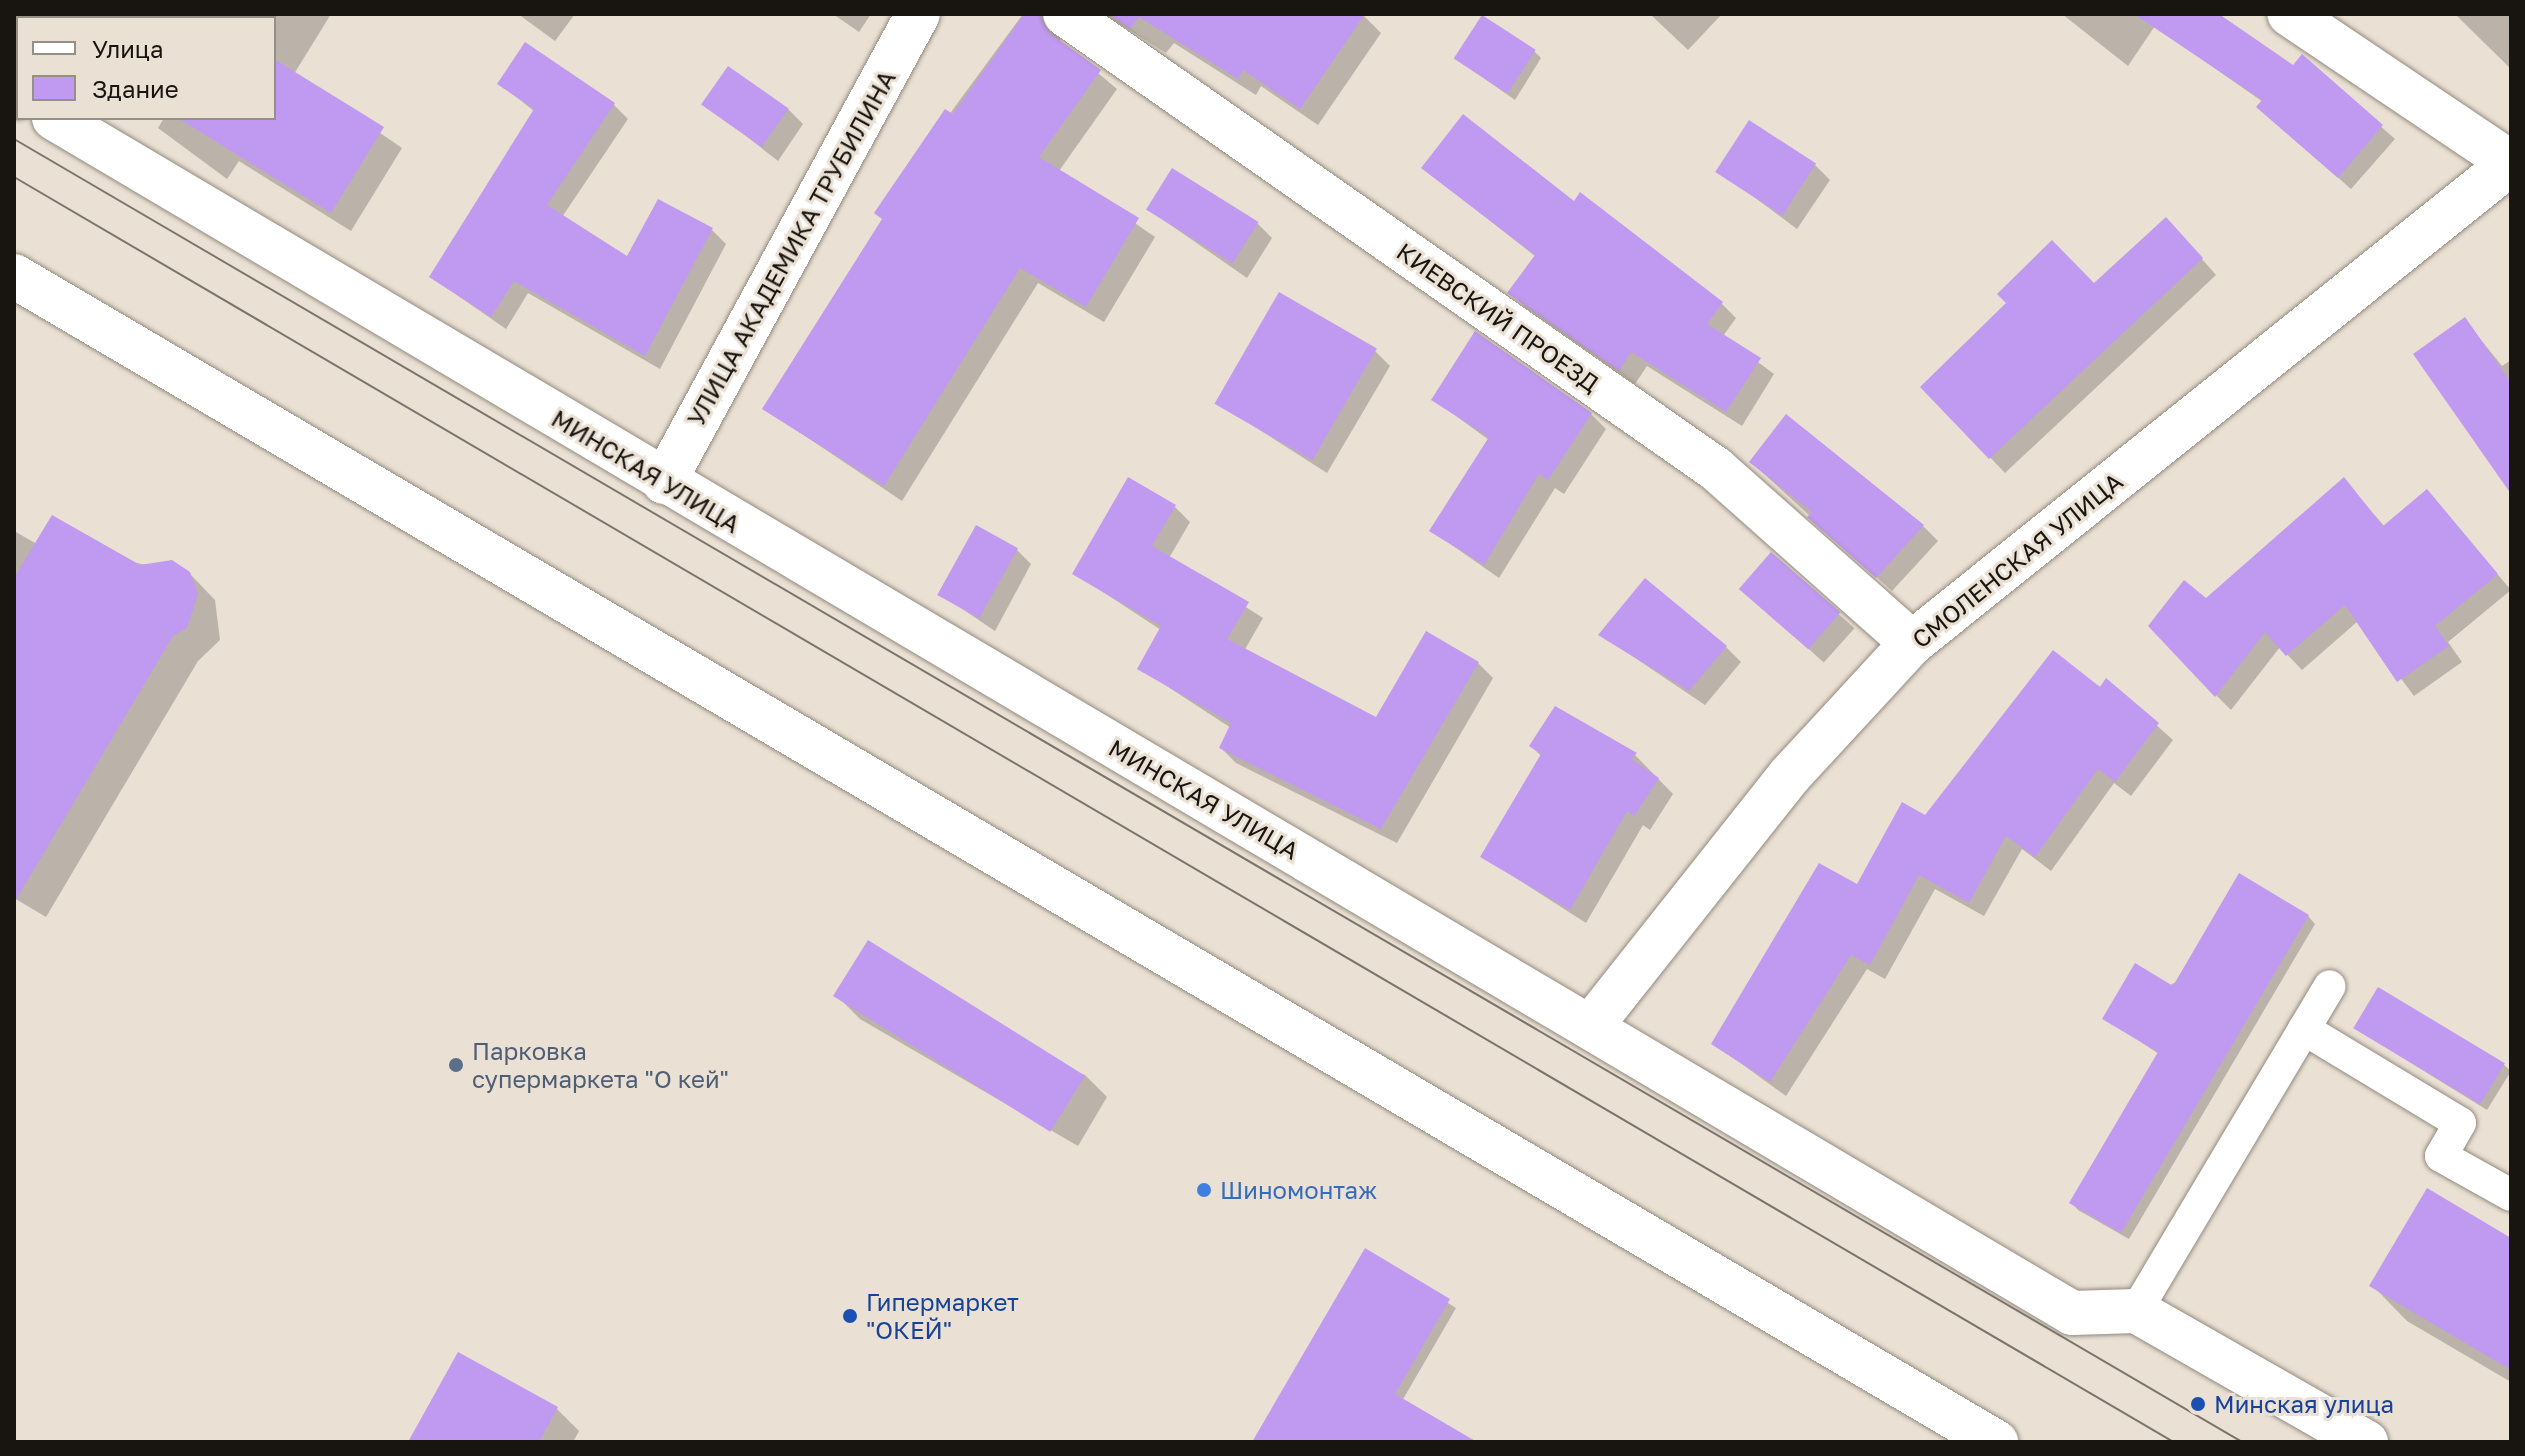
<!DOCTYPE html>
<html>
<head>
<meta charset="utf-8">
<style>
  body { margin:0 }
  #map { position:relative; width:2525px; height:1456px; overflow:hidden; background:#eae0d4; font-family:"Golos Text",sans-serif }
  div>[style] { position:absolute }
  [style*='--x'] { left:calc(var(--x)*1px); top:calc(var(--y)*1px); width:calc(var(--w)*1px); rotate:calc(var(--a)*1deg) }
  .shadow>* { inset:0; background:#0003; transform-origin:0 0 }
  .building>* { inset:0; background:#c099f1; transform-origin:0 0 }
  .roads { filter:drop-shadow(0 0 2px #938a7f) drop-shadow(0 0 2px #938a7f) }
  .service>* { height:32px; margin:-16px; padding:0 16px; transform-origin:16px; border-radius:16px; background:#fff }
  .minor>* { height:44px; margin:-22px; padding:0 22px; transform-origin:22px; border-radius:22px; background:#fff }
  .secondary>* { height:44px; margin:-22px; padding:0 22px; transform-origin:22px; border-radius:22px; background:#fff }
  .tram>* { height:2px; margin:-1px; padding:0 1px; transform-origin:1px; border-radius:1px; background:#7b746c }
  .dots>* { width:22px; height:22px; translate:-50% -50%; box-sizing:border-box; border:4px solid #eae0d4; border-radius:50% }
  span { translate:-50% -50%; white-space:nowrap; text-align:center; line-height:1.15; -webkit-text-stroke:6px #eae0d4; paint-order:stroke }
  .street-label { font-size:24px; color:#181510 }
  .service-label { font-size:24px; color:#4e5e75 }
  .left { translate:0 -50%; text-align:left }
  .shop-label { font-size:24px; color:#366cbe }
  .transit-label { font-size:24px; color:#164399 }
  .frame { position:absolute; inset:0; border:16px solid #181510; pointer-events:none }
  .legend { position:absolute; left:16px; top:16px; width:260px; height:104px; box-sizing:border-box; background:#eae0d4; border:2px solid #968f86; margin:0; padding:10px 14px; list-style:none; font-size:24px; color:#181510 }
  .legend li { display:flex; align-items:center; gap:16px; height:40px }
  .legend b { width:40px; border:2px solid #968f86 }
</style>
</head>
<body>
<div id="map">
  <div class="shadow">
    <i style="clip-path:polygon(110px 14px,331px 14px,294px 74px,402px 148px,351px 231px,239px 161px,227px 179px,158px 128px,164px 118px,274px 118px,274px 18px)"></i>
    <i style="clip-path:polygon(518px 14px,575px 14px,555px 41px)"></i>
    <i style="clip-path:polygon(833px 14px,871px 14px,859px 32px)"></i>
    <i style="clip-path:polygon(1023px 14px,1067px 14px,1060px 41px,1117px 89px,1059px 171px,1155px 237px,1104px 322px,1038px 283px,902px 501px,765px 409px,884px 220px,877px 213px)"></i>
    <i style="clip-path:polygon(1104px 14px,1362px 14px,1381px 33px,1318px 125px,1261px 86px,1256px 95px,1174px 43px,1166px 53px)"></i>
    <i style="clip-path:polygon(1650px 14px,1722px 14px,1688px 50px)"></i>
    <i style="clip-path:polygon(2062px 14px,2163px 14px,2128px 66px)"></i>
    <i style="clip-path:polygon(2190px 14px,2215px 14px,2293px 67px,2302px 57px,2395px 139px,2351px 189px,2271px 119px,2263px 102px,2173px 39px)"></i>
    <i style="clip-path:polygon(2455px 14px,2511px 14px,2511px 69px,2462px 21px)"></i>
    <i style="clip-path:polygon(1534px 51px,1541px 58px,1515px 100px,1456px 59px)"></i>
    <i style="clip-path:polygon(499px 83px,614px 105px,628px 119px,562px 217px,628px 259px,712px 230px,726px 244px,660px 369px,528px 293px,506px 329px,431px 277px,535px 112px)"></i>
    <i style="clip-path:polygon(709px 107px,788px 109px,803px 124px,778px 161px)"></i>
    <i style="clip-path:polygon(1815px 165px,1830px 180px,1797px 229px,1719px 171px)"></i>
    <i style="clip-path:polygon(1423px 168px,1574px 204px,1721px 303px,1736px 318px,1723px 336px,1774px 374px,1742px 426px,1647px 366px,1635px 384px,1525px 307px,1510px 292px,1536px 257px)"></i>
    <i style="clip-path:polygon(1149px 210px,1257px 223px,1272px 238px,1247px 278px)"></i>
    <i style="clip-path:polygon(2181px 235px,2216px 275px,2005px 473px,1923px 387px)"></i>
    <i style="clip-path:polygon(2465px 320px,2502px 366px,2511px 360px,2511px 480px)"></i>
    <i style="clip-path:polygon(1375px 351px,1390px 366px,1327px 473px,1216px 402px)"></i>
    <i style="clip-path:polygon(1434px 400px,1591px 414px,1606px 429px,1564px 494px,1555px 488px,1499px 578px,1432px 531px,1489px 440px)"></i>
    <i style="clip-path:polygon(1751px 462px,1923px 526px,1938px 541px,1892px 591px)"></i>
    <i style="clip-path:polygon(2344px 480px,2385px 527px,2427px 492px,2511px 590px,2448px 642px,2462px 662px,2414px 696px,2358px 621px,2302px 670px,2280px 647px,2231px 710px,2216px 695px,2206px 601px)"></i>
    <i style="clip-path:polygon(1175px 507px,1190px 522px,1169px 558px,1263px 618px,1244px 651px,1377px 720px,1478px 663px,1493px 678px,1397px 843px,1236px 763px,1221px 748px,1231px 728px,1139px 668px,1161px 630px,1074px 573px)"></i>
    <i style="clip-path:polygon(14px 531px,37px 544px,189px 573px,215px 600px,220px 640px,198px 661px,46px 917px,14px 898px)"></i>
    <i style="clip-path:polygon(1016px 549px,1031px 564px,995px 631px,940px 594px)"></i>
    <i style="left:1772px;top:554px;width:111px;height:46px;rotate:42deg"></i>
    <i style="clip-path:polygon(1601px 635px,1726px 647px,1741px 662px,1705px 705px)"></i>
    <i style="clip-path:polygon(2107px 681px,2173px 740px,2131px 796px,2114px 783px,2051px 871px,2022px 849px,1984px 916px,1935px 889px,1885px 979px,1867px 969px,1786px 1096px,1713px 1043px,1926px 818px)"></i>
    <i style="clip-path:polygon(1556px 709px,1635px 755px,1673px 794px,1650px 830px,1643px 825px,1586px 923px,1483px 857px,1542px 757px,1531px 746px)"></i>
    <i style="clip-path:polygon(2308px 916px,2315px 924px,2129px 1239px,2078px 1210px,2071px 1202px,2159px 1054px,2104px 1018px)"></i>
    <i style="clip-path:polygon(838px 997px,1085px 1075px,1107px 1097px,1078px 1146px,860px 1019px)"></i>
    <i style="clip-path:polygon(2356px 1029px,2503px 1064px,2511px 1071px,2487px 1110px)"></i>
    <i style="clip-path:polygon(2511px 1241px,2511px 1382px,2407px 1321px,2372px 1285px)"></i>
    <i style="clip-path:polygon(1365px 1251px,1456px 1308px,1402px 1401px,1473px 1442px,1254px 1442px)"></i>
    <i style="clip-path:polygon(557px 1409px,579px 1431px,573px 1442px,411px 1442px)"></i>
  </div>
  <div class="building">
    <i style="clip-path:polygon(1024px 14px,1040px 14px,1051px 34px,1101px 70px,1039px 157px,1139px 218px,1086px 307px,1020px 268px,884px 486px,762px 409px,882px 219px,874px 213px,945px 109px,953px 114px)"></i>
    <i style="clip-path:polygon(1109px 14px,1365px 14px,1300px 109px,1243px 70px,1238px 79px,1139px 17px,1130px 29px)"></i>
    <i style="clip-path:polygon(2134px 14px,2219px 14px,2293px 65px,2302px 54px,2383px 125px,2338px 178px,2256px 107px,2262px 100px)"></i>
    <i style="left:1482px;top:15px;width:64px;height:52px;rotate:33deg"></i>
    <i style="clip-path:polygon(525px 42px,615px 103px,547px 205px,627px 256px,658px 199px,713px 228px,645px 356px,514px 281px,491px 317px,429px 277px,534px 109px,497px 84px)"></i>
    <i style="clip-path:polygon(274px 59px,384px 127px,331px 213px,178px 118px,274px 118px)"></i>
    <i style="left:728px;top:66px;width:74px;height:47px;rotate:35deg"></i>
    <i style="clip-path:polygon(1463px 114px,1574px 201px,1580px 192px,1723px 302px,1707px 324px,1761px 358px,1726px 412px,1631px 352px,1619px 371px,1507px 293px,1535px 255px,1421px 168px)"></i>
    <i style="left:1749px;top:120px;width:80px;height:62px;rotate:33deg"></i>
    <i style="left:1172px;top:168px;width:102px;height:49px;rotate:32deg"></i>
    <i style="clip-path:polygon(2166px 217px,2203px 258px,1989px 459px,1920px 387px,2006px 303px,1997px 294px,2052px 240px,2094px 283px)"></i>
    <i style="left:1279px;top:292px;width:113px;height:129px;rotate:30deg"></i>
    <i style="clip-path:polygon(2465px 317px,2511px 383px,2511px 494px,2413px 354px)"></i>
    <i style="clip-path:polygon(1475px 331px,1592px 413px,1548px 480px,1539px 474px,1484px 565px,1429px 531px,1489px 437px,1431px 400px)"></i>
    <i style="clip-path:polygon(1786px 414px,1924px 525px,1876px 578px,1807px 517px,1812px 512px,1749px 462px)"></i>
    <i style="clip-path:polygon(1128px 477px,1176px 505px,1152px 546px,1249px 602px,1227px 639px,1376px 717px,1426px 631px,1479px 662px,1381px 829px,1219px 748px,1231px 723px,1137px 669px,1161px 626px,1072px 574px)"></i>
    <i style="clip-path:polygon(2344px 477px,2383px 526px,2427px 489px,2498px 574px,2435px 626px,2449px 646px,2397px 682px,2345px 605px,2286px 656px,2265px 632px,2215px 697px,2148px 626px,2184px 580px,2206px 598px)"></i>
    <i style="clip-path:polygon(52px 515px,140px 565px,172px 560px,190px 572px,198px 594px,187px 628px,173px 636px,14px 903px,14px 578px)"></i>
    <i style="left:976px;top:525px;width:48px;height:80px;rotate:29deg"></i>
    <i style="left:1771px;top:552px;width:92px;height:49px;rotate:41deg"></i>
    <i style="clip-path:polygon(1645px 578px,1727px 646px,1689px 691px,1598px 635px)"></i>
    <i style="clip-path:polygon(2053px 650px,2100px 687px,2106px 678px,2159px 723px,2115px 782px,2098px 769px,2035px 857px,2006px 836px,1969px 903px,1919px 875px,1870px 965px,1851px 955px,1770px 1082px,1711px 1044px,1819px 863px,1857px 884px,1902px 802px,1925px 815px)"></i>
    <i style="clip-path:polygon(1555px 706px,1637px 753px,1631px 759px,1659px 778px,1634px 816px,1627px 811px,1570px 910px,1480px 857px,1541px 754px,1529px 746px)"></i>
    <i style="clip-path:polygon(2239px 873px,2309px 915px,2121px 1233px,2069px 1203px,2158px 1052px,2102px 1019px,2135px 963px,2173px 986px)"></i>
    <i style="left:868px;top:940px;width:256px;height:66px;rotate:32deg"></i>
    <i style="left:2378px;top:987px;width:148px;height:48px;rotate:31deg"></i>
    <i style="clip-path:polygon(2427px 1188px,2511px 1238px,2511px 1370px,2369px 1286px)"></i>
    <i style="clip-path:polygon(1365px 1248px,1450px 1299px,1395px 1394px,1477px 1442px,1252px 1442px)"></i>
    <i style="clip-path:polygon(458px 1352px,558px 1407px,539px 1442px,408px 1442px)"></i>
  </div>
  <div class="roads">
    <div class="service">
      <i style="--x:2304;--y:1029;--w:182;--a:31.1"></i>
      <i style="--x:2460;--y:1123;--w:38;--a:120"></i>
      <i style="--x:2441;--y:1156;--w:80;--a:29.1"></i>
      <i style="--x:2136;--y:1311;--w:378;--a:-59.2"></i>
    </div>
    <div class="minor">
      <i style="--x:1065;--y:14;--w:794;--a:34.95"></i>
      <i style="--x:1716;--y:469;--w:262;--a:41.6"></i>
      <i style="--x:14;--y:94;--w:5;--a:37"></i>
      <i style="--x:54;--y:118;--w:2345;--a:30.63"></i>
      <i style="--x:2072;--y:1313;--w:64;--a:-1.8"></i>
      <i style="--x:2136;--y:1311;--w:265;--a:29.7"></i>
      <i style="--x:664;--y:482;--w:532;--a:-61.51"></i>
      <i style="--x:1591;--y:1026;--w:320;--a:-51.6"></i>
      <i style="--x:1790;--y:775;--w:180;--a:-47.3"></i>
      <i style="--x:1912;--y:643;--w:768;--a:-38.71"></i>
      <i style="--x:2511;--y:163;--w:267;--a:-146.1"></i>
    </div>
    <div class="secondary">
      <i style="--x:14;--y:276;--w:2300;--a:30.47"></i>
    </div>
  </div>
  <div class="tram">
    <i style="--x:14;--y:139;--w:2581;--a:30.32"></i>
    <i style="--x:14;--y:177;--w:2503;--a:30.36"></i>
  </div>
  <div class="dots">
    <i style="left:456px;top:1065px;background:#5c6f8a"></i>
    <i style="left:1204px;top:1190px;background:#3f7fe0"></i>
    <i style="left:850px;top:1316px;background:#1a4fb4"></i>
    <i style="left:2198px;top:1404px;background:#1a4fb4"></i>
  </div>
  <div class="street-label">
    <span style="left:791px;top:248px;rotate:-61deg">УЛИЦА АКАДЕМИКА ТРУБИЛИНА</span>
    <span style="left:1498px;top:317px;rotate:35deg">КИЕВСКИЙ ПРОЕЗД</span>
    <span style="left:646px;top:471px;rotate:31deg">МИНСКАЯ УЛИЦА</span>
    <span style="left:2017px;top:560px;rotate:-39deg">СМОЛЕНСКАЯ УЛИЦА</span>
    <span style="left:1204px;top:799px;rotate:30deg">МИНСКАЯ УЛИЦА</span>
  </div>
  <div class="service-label">
    <span class="left" style="left:472px;top:1065px">Парковка<br>супермаркета "О кей"</span>
  </div>
  <div class="shop-label">
    <span class="left" style="left:1220px;top:1190px">Шиномонтаж</span>
  </div>
  <div class="transit-label">
    <span class="left" style="left:866px;top:1316px">Гипермаркет<br>"ОКЕЙ"</span>
    <span class="left" style="left:2214px;top:1404px">Минская улица</span>
  </div>
  <div class="frame"></div>
  <ul class="legend">
  <li><b style="height:10px;background:#fff"></b>Улица</li>
  <li><b style="height:22px;background:#c099f1"></b>Здание</li>
  </ul>
</div>
</body>
</html>
